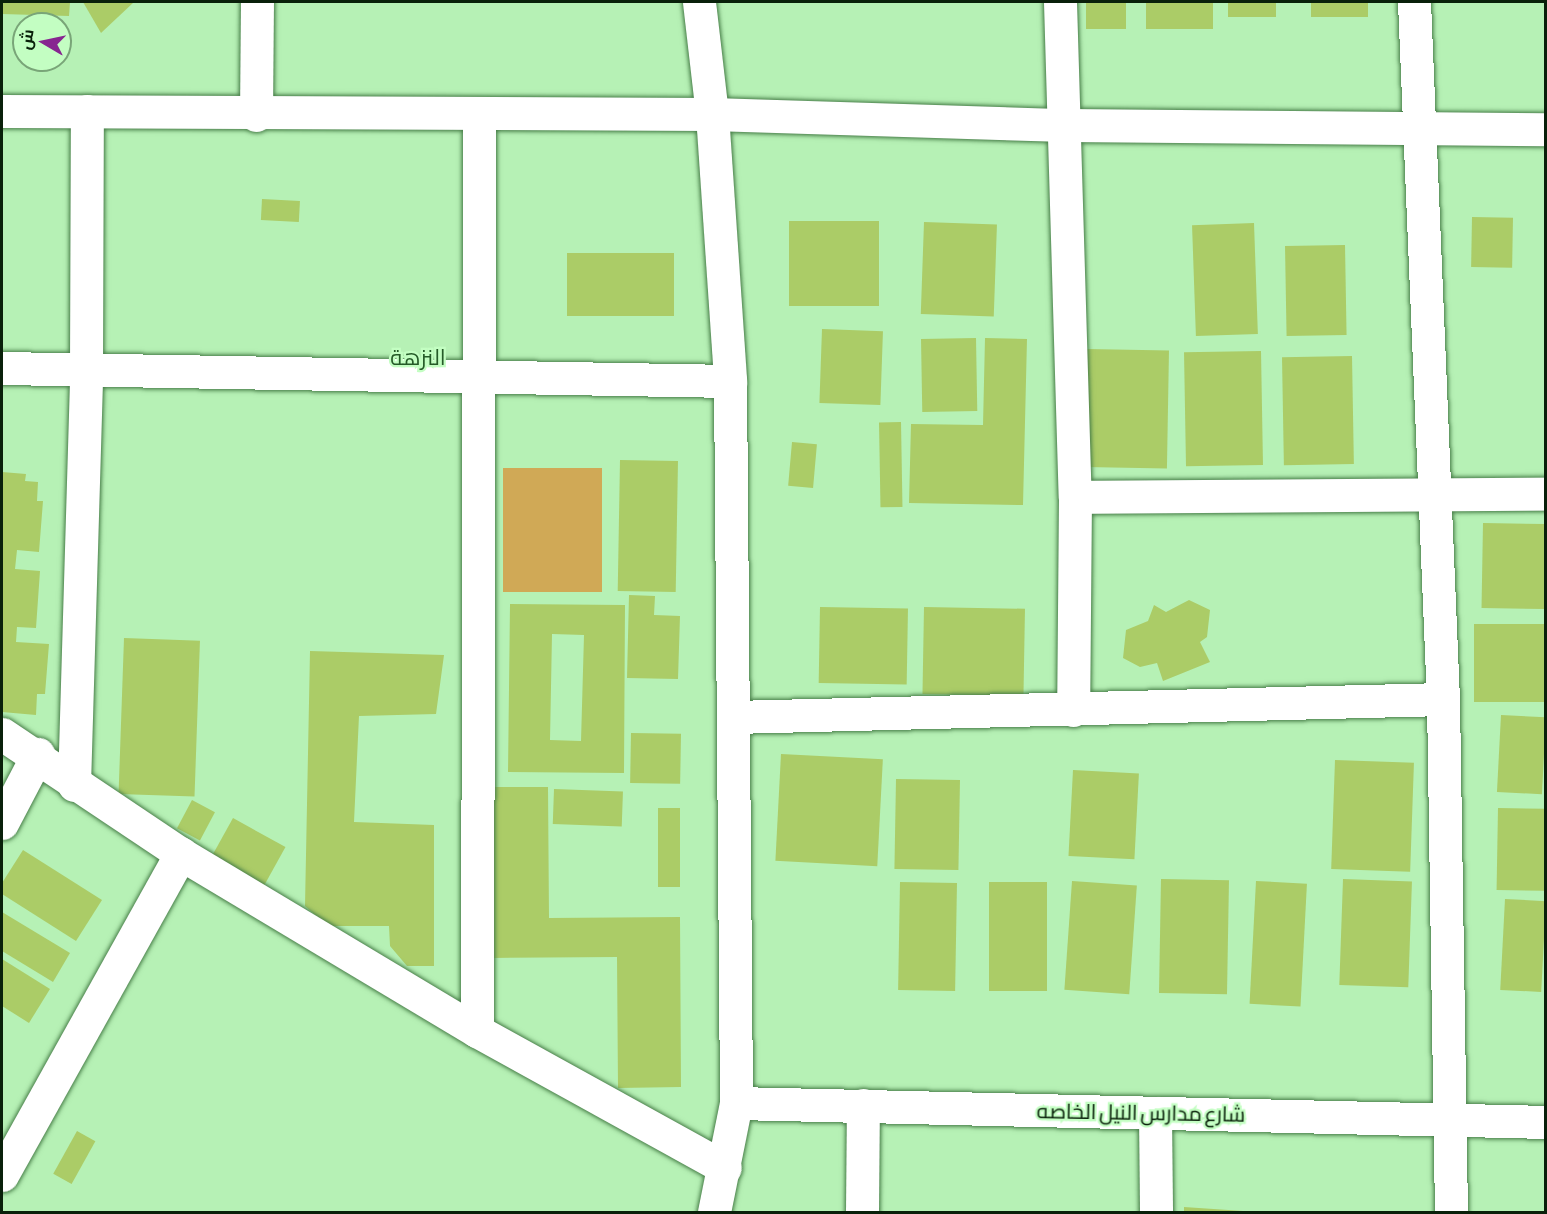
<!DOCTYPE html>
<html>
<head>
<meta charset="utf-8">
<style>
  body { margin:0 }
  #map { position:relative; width:1547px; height:1214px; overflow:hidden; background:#b6f1b5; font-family:"Asap Condensed",Cairo,sans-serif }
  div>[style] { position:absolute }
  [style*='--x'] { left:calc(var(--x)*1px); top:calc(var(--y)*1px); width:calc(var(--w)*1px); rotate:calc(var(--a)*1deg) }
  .green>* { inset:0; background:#d0a956; transform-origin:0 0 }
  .building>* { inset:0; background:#abcc67; transform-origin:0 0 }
  .roads { filter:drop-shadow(0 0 2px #477e48) drop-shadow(0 0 2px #477e48) }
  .street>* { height:33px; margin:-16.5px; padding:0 16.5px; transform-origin:16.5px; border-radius:16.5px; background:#fff }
  .secondary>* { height:33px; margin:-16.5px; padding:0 16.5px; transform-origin:16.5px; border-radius:16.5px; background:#fff }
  span { translate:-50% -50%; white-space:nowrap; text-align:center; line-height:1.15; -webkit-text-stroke:4.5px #c3fec2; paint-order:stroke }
  .street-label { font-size:21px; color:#09200a }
  .neighbourhood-label { font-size:22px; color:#255b28 }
  .frame { position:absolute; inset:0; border:3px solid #09200a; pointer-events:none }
  .north { position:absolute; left:12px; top:12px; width:60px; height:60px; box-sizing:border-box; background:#c3fec2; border:2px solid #79a578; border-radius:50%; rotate:279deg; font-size:16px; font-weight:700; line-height:24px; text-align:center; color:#09200a }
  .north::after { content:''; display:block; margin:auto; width:21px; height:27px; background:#872690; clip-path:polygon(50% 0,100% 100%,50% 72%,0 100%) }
</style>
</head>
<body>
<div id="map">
  <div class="green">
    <i style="left:503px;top:468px;width:99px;height:124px"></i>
  </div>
  <div class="building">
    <i style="clip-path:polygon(2px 2px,70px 2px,69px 16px,2px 14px)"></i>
    <i style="clip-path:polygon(83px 2px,134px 2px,101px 33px)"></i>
    <i style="left:1086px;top:2px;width:40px;height:27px"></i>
    <i style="left:1146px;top:2px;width:67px;height:27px"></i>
    <i style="left:1228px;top:2px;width:48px;height:15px"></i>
    <i style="left:1311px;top:2px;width:57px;height:15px"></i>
    <i style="left:262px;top:199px;width:38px;height:21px;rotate:3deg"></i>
    <i style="left:1472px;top:217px;width:41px;height:50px;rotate:1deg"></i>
    <i style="left:789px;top:221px;width:90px;height:85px"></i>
    <i style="left:924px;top:222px;width:73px;height:92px;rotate:2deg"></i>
    <i style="left:1254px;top:223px;width:111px;height:62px;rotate:88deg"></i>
    <i style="left:1345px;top:245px;width:90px;height:60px;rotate:89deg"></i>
    <i style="left:674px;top:253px;width:63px;height:107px;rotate:90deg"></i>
    <i style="left:822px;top:329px;width:61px;height:74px;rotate:2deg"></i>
    <i style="left:976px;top:338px;width:73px;height:55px;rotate:89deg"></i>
    <i style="clip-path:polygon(985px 338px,1027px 339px,1023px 505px,909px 503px,911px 424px,983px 425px)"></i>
    <i style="left:1087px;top:349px;width:82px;height:118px;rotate:1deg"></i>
    <i style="left:1261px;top:351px;width:114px;height:77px;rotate:89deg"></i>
    <i style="left:1352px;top:356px;width:108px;height:70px;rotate:89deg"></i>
    <i style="left:901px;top:422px;width:85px;height:22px;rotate:89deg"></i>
    <i style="left:792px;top:442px;width:25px;height:44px;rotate:5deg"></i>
    <i style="left:620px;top:460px;width:58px;height:131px;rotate:1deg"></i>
    <i style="clip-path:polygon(2px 472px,26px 474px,25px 481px,38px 482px,37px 501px,43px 501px,39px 552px,17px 550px,15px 569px,40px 571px,36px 628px,17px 627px,16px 642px,49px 644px,45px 694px,37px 694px,36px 715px,2px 712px)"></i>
    <i style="left:1483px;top:523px;width:63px;height:85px;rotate:1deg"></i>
    <i style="clip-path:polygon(629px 595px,655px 596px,654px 615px,680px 616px,678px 679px,627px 678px)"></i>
    <i style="clip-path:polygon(1189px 600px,1210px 610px,1207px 637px,1200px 642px,1210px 662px,1163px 681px,1157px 663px,1140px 667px,1123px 658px,1126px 630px,1148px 621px,1154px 605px,1166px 612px)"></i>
    <i style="clip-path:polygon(evenodd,510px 604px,625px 605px,624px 773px,508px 772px,510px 604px,552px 634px,584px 635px,581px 741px,550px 740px,552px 634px)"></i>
    <i style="left:820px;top:607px;width:88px;height:76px;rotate:1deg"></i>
    <i style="left:924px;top:607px;width:101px;height:87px;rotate:1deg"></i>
    <i style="left:1546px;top:624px;width:78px;height:72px;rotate:90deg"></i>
    <i style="left:124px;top:638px;width:76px;height:156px;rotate:2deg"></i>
    <i style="clip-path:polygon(310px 651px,444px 655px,436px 714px,359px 716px,354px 822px,434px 825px,434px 966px,407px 966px,390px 946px,389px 926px,328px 926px,305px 906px)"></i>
    <i style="left:1501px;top:715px;width:45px;height:77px;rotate:3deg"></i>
    <i style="left:631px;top:733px;width:50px;height:50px;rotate:1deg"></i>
    <i style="left:781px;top:754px;width:102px;height:107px;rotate:3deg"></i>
    <i style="left:1335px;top:760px;width:79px;height:109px;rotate:2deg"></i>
    <i style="left:1073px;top:770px;width:66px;height:86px;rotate:3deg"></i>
    <i style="left:896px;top:779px;width:64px;height:90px;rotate:1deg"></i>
    <i style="clip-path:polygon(490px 787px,548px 787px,549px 918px,680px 917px,681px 1087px,618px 1088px,617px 957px,492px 958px)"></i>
    <i style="left:554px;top:789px;width:69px;height:35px;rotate:2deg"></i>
    <i style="left:192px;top:800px;width:26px;height:32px;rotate:28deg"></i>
    <i style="left:658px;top:808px;width:22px;height:79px"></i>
    <i style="left:1498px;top:808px;width:48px;height:82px;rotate:1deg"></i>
    <i style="left:233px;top:818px;width:60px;height:44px;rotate:29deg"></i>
    <i style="clip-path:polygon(23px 850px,102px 900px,76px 941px,2px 894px,2px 883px)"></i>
    <i style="left:1161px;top:879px;width:68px;height:114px;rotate:1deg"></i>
    <i style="left:1343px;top:879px;width:69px;height:106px;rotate:2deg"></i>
    <i style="left:1072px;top:881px;width:65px;height:109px;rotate:4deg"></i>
    <i style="left:1256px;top:881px;width:51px;height:123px;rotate:3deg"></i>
    <i style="left:900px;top:882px;width:57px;height:108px;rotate:1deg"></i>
    <i style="left:989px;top:882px;width:58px;height:109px"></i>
    <i style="left:1505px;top:899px;width:41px;height:91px;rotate:3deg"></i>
    <i style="clip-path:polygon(2px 912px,70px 953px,53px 982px,2px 951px)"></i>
    <i style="clip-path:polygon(2px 959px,50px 989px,29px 1023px,2px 1006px)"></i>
    <i style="left:77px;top:1131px;width:21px;height:49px;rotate:29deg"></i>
    <i style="clip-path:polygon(1184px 1207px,1243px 1211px,1243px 1212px,1184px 1212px)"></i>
  </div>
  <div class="roads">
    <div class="street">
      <i style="--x:699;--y:2;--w:113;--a:83.4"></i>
      <i style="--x:1060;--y:2;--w:495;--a:88.3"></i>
      <i style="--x:1075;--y:497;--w:213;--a:90.5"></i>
      <i style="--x:1414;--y:2;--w:698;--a:87.62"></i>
      <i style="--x:1443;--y:699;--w:513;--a:89.11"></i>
      <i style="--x:256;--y:115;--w:113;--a:-89.5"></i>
      <i style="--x:2;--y:368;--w:728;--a:1.02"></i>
      <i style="--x:1075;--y:497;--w:471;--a:-0.4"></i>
      <i style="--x:733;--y:717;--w:710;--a:-1.45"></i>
      <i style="--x:2;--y:734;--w:216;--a:33.8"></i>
      <i style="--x:181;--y:854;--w:345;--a:30.9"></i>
      <i style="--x:477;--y:1031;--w:283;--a:28.9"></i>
      <i style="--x:74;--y:785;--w:416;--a:-88.3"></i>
      <i style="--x:86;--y:369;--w:258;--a:-89.8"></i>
      <i style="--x:2;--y:823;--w:78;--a:-62.4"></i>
      <i style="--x:477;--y:1031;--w:916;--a:-89.87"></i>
      <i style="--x:1155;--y:1113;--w:99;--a:89.4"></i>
      <i style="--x:2;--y:1175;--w:368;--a:-60.9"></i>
      <i style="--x:862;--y:1212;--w:107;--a:-89.5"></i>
    </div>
    <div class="secondary">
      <i style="--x:2;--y:111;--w:710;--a:0.24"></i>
      <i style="--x:712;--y:114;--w:354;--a:1.8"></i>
      <i style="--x:1066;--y:125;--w:480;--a:0.5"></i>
      <i style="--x:712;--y:114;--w:268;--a:86.1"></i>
      <i style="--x:730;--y:381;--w:722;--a:89.52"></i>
      <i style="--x:736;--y:1103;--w:111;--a:101.4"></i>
      <i style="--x:736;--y:1103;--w:810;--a:1.34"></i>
    </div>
  </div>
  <div class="street-label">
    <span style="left:1141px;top:1112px;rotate:1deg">شارع مدارس النيل الخاصه</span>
  </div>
  <div class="neighbourhood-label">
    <span style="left:418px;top:358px">النزهة</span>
  </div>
  <div class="frame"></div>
  <div class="north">ش</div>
</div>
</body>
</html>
